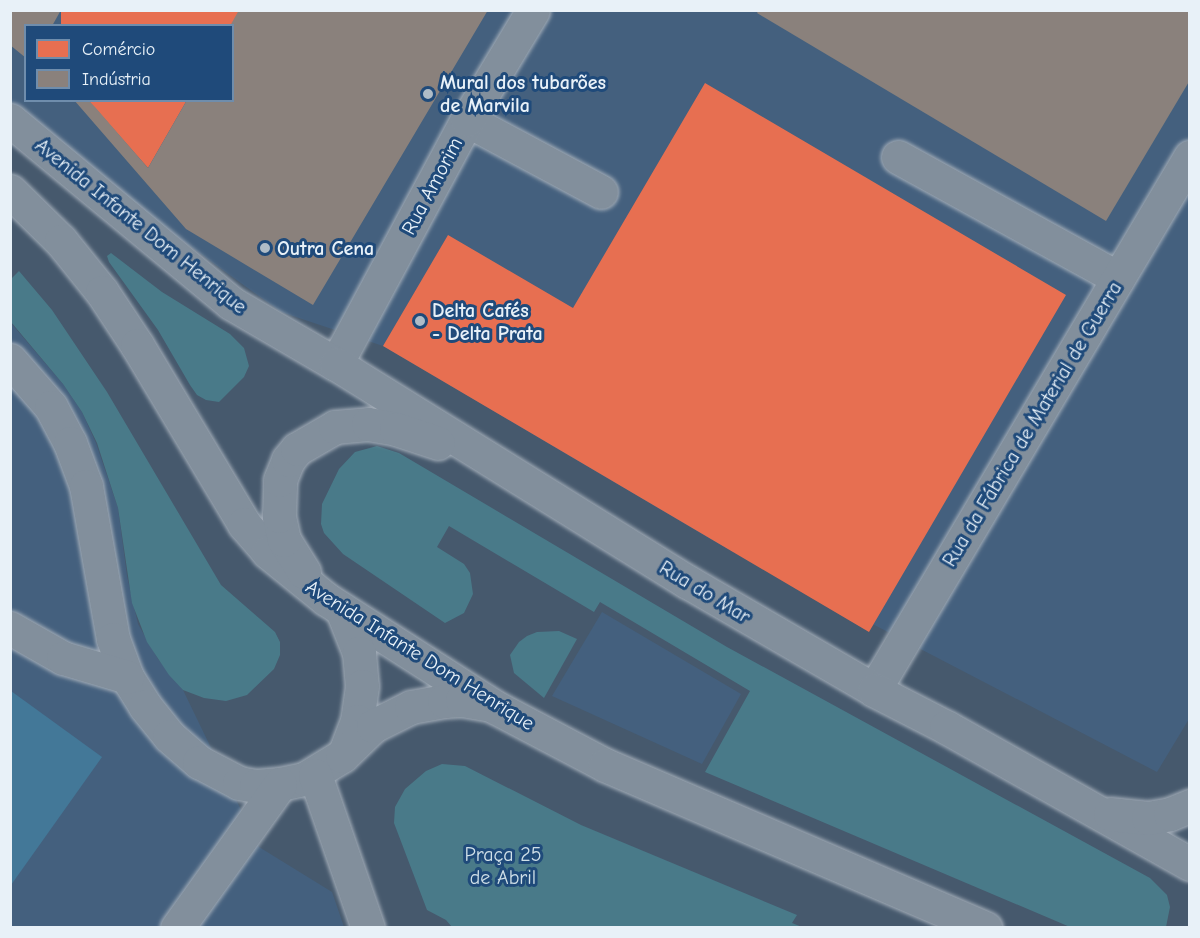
<!DOCTYPE html>
<html>
<head>
<meta charset="utf-8">
<style>
  body { margin:0 }
  #map { position:relative; width:1200px; height:938px; overflow:hidden; background:#46596d; font-family:"Comic Neue",sans-serif }
  div>[style] { position:absolute }
  [style*='--x'] { left:calc(var(--x)*1px); top:calc(var(--y)*1px); width:calc(var(--w)*1px); rotate:calc(var(--a)*1deg) }
  .built>* { inset:0; background:#44607e }
  .green>* { inset:0; background:#497a89 }
  .water>* { inset:0; background:#437898 }
  .shops>* { inset:0; background:#e76f51; transform-origin:0 0 }
  .industry>* { inset:0; background:#8a817c }
  .roads { filter:drop-shadow(0 0 2px #a2acb7) drop-shadow(0 0 2px #a2acb7) }
  .minor>* { height:33px; margin:-16.5px; padding:0 16.5px; transform-origin:16.5px; border-radius:16.5px; background:#828f9c }
  .major>* { height:33px; margin:-16.5px; padding:0 16.5px; transform-origin:16.5px; border-radius:16.5px; background:#828f9c }
  .dots>* { width:16px; height:16px; translate:-50% -50%; box-sizing:border-box; border:3px solid #1f4a7a; border-radius:50% }
  span { translate:-50% -50%; white-space:nowrap; text-align:center; line-height:1.15; -webkit-text-stroke:6px #1f4a7a; paint-order:stroke }
  .poi-label { font-size:20px; color:#e8f1f8; font-weight:700 }
  .left { translate:0 -50%; text-align:left }
  .street-label { font-size:20px; color:#e8f1f8 }
  .park-label { font-size:20px; color:#d0e0e8 }
  .frame { position:absolute; inset:0; border:12px solid #e8f1f8; pointer-events:none }
  .legend { position:absolute; left:24px; top:24px; width:210px; height:78px; box-sizing:border-box; background:#1f4a7a; border:2px solid #6f8dac; margin:0; padding:8px 10px; list-style:none; font-size:18px; color:#e8f1f8 }
  .legend li { display:flex; align-items:center; gap:12px; height:30px }
  .legend b { width:30px; border:2px solid #6f8dac }
</style>
</head>
<body>
<div id="map">
  <div class="built">
    <i style="clip-path:polygon(evenodd,11px 11px,1189px 11px,1189px 719px,1157px 772px,719px 544px,383px 346px,281px 312px,11px 117px,11px 11px,26px 26px,232px 26px,232px 100px,26px 100px,26px 26px)"></i>
    <i style="clip-path:polygon(10px 322px,63px 384px,82px 412px,96px 443px,118px 508px,127px 576px,138px 624px,158px 659px,183px 690px,259px 847px,332px 892px,344px 927px,11px 927px)"></i>
    <i style="clip-path:polygon(602px 612px,741px 694px,702px 764px,552px 696px)"></i>
  </div>
  <div class="green">
    <i style="clip-path:polygon(111px 253px,162px 292px,230px 334px,244px 348px,249px 366px,244px 377px,219px 402px,206px 400px,197px 395px,190px 385px,158px 330px,109px 262px,107px 256px)"></i>
    <i style="clip-path:polygon(19px 271px,52px 310px,107px 392px,221px 585px,275px 632px,280px 642px,280px 655px,274px 669px,247px 695px,226px 701px,204px 698px,183px 690px,169px 675px,147px 642px,132px 603px,118px 508px,97px 443px,82px 412px,63px 384px,11px 322px,11px 279px)"></i>
    <i style="clip-path:polygon(377px 446px,399px 453px,727px 647px,1150px 878px,1167px 895px,1170px 907px,1166px 927px,1070px 927px,705px 772px,750px 691px,600px 602px,594px 612px,449px 526px,437px 547px,464px 564px,470px 573px,473px 594px,464px 613px,445px 623px,343px 554px,324px 533px,321px 524px,322px 504px,339px 469px,355px 452px)"></i>
    <i style="clip-path:polygon(559px 631px,577px 639px,544px 698px,514px 673px,510px 655px,519px 642px,527px 636px,537px 632px)"></i>
    <i style="clip-path:polygon(442px 764px,465px 766px,581px 825px,797px 915px,792px 923px,802px 927px,452px 927px,446px 920px,427px 910px,394px 823px,395px 807px,405px 789px,426px 771px)"></i>
  </div>
  <div class="water">
    <i style="clip-path:polygon(11px 691px,102px 757px,11px 885px)"></i>
  </div>
  <div class="shops">
    <i style="left:61px;top:10px;width:178px;height:18px"></i>
    <i style="clip-path:polygon(705px 83px,1066px 295px,869px 632px,383px 346px,448px 235px,573px 308px)"></i>
    <i style="clip-path:polygon(88px 100px,187px 100px,148px 168px)"></i>
  </div>
  <div class="industry">
    <i style="clip-path:polygon(10px 10px,61px 10px,52px 26px,26px 26px,26px 58px,10px 45px)"></i>
    <i style="clip-path:polygon(239px 10px,488px 10px,313px 305px,186px 229px,74px 100px,88px 100px,95px 107px,148px 168px,187px 100px,232px 100px,232px 26px,230px 26px)"></i>
    <i style="clip-path:polygon(759px 10px,1190px 10px,1190px 80px,1106px 221px,757px 13px)"></i>
  </div>
  <div class="roads">
    <div class="minor">
      <i style="--x:467;--y:120;--w:152;--a:28.2"></i>
      <i style="--x:898;--y:157;--w:251;--a:28.8"></i>
      <i style="--x:10;--y:360;--w:62;--a:48.9"></i>
      <i style="--x:51;--y:407;--w:41;--a:62.2"></i>
      <i style="--x:70;--y:443;--w:46;--a:69.6"></i>
      <i style="--x:86;--y:486;--w:155;--a:80"></i>
      <i style="--x:113;--y:639;--w:40;--a:69.8"></i>
      <i style="--x:127;--y:677;--w:34;--a:58"></i>
      <i style="--x:145;--y:706;--w:38;--a:51"></i>
      <i style="--x:169;--y:736;--w:40;--a:41"></i>
      <i style="--x:199;--y:762;--w:45;--a:27.7"></i>
      <i style="--x:239;--y:783;--w:17;--a:10"></i>
      <i style="--x:256;--y:786;--w:24;--a:-5"></i>
      <i style="--x:280;--y:784;--w:25;--a:-12"></i>
      <i style="--x:304;--y:779;--w:44;--a:-31.2"></i>
      <i style="--x:336;--y:364;--w:277;--a:-61.8"></i>
      <i style="--x:467;--y:120;--w:128;--a:-59"></i>
      <i style="--x:10;--y:628;--w:61;--a:29.5"></i>
      <i style="--x:63;--y:658;--w:67;--a:16.5"></i>
      <i style="--x:874;--y:690;--w:620;--a:-59.34"></i>
      <i style="--x:315;--y:775;--w:162;--a:70.9"></i>
      <i style="--x:177;--y:928;--w:177;--a:-54.4"></i>
    </div>
    <div class="major">
      <i style="--x:10;--y:120;--w:287;--a:39.6"></i>
      <i style="--x:231;--y:303;--w:121;--a:30.2"></i>
      <i style="--x:336;--y:364;--w:414;--a:31.8"></i>
      <i style="--x:688;--y:582;--w:215;--a:30.1"></i>
      <i style="--x:874;--y:690;--w:81;--a:27.2"></i>
      <i style="--x:946;--y:727;--w:280;--a:29.3"></i>
      <i style="--x:10;--y:191;--w:71;--a:44.4"></i>
      <i style="--x:61;--y:241;--w:65;--a:51.2"></i>
      <i style="--x:102;--y:292;--w:64;--a:56.6"></i>
      <i style="--x:137;--y:345;--w:209;--a:59.1"></i>
      <i style="--x:244;--y:524;--w:37;--a:49"></i>
      <i style="--x:268;--y:552;--w:75;--a:39"></i>
      <i style="--x:326;--y:599;--w:201;--a:32.6"></i>
      <i style="--x:495;--y:707;--w:124;--a:27.8"></i>
      <i style="--x:605;--y:765;--w:414;--a:23.2"></i>
      <i style="--x:304;--y:572;--w:38;--a:-122"></i>
      <i style="--x:284;--y:540;--w:25;--a:-102"></i>
      <i style="--x:279;--y:516;--w:36;--a:-88"></i>
      <i style="--x:280;--y:480;--w:22;--a:-68"></i>
      <i style="--x:288;--y:460;--w:14;--a:-51"></i>
      <i style="--x:297;--y:449;--w:44;--a:-30.1"></i>
      <i style="--x:335;--y:427;--w:33;--a:-5"></i>
      <i style="--x:368;--y:424;--w:28;--a:10"></i>
      <i style="--x:396;--y:429;--w:44;--a:18.4"></i>
      <i style="--x:342;--y:610;--w:46;--a:68.4"></i>
      <i style="--x:359;--y:653;--w:33;--a:85"></i>
      <i style="--x:362;--y:686;--w:35;--a:98"></i>
      <i style="--x:357;--y:721;--w:30;--a:111"></i>
      <i style="--x:342;--y:756;--w:43;--a:-44.1"></i>
      <i style="--x:373;--y:726;--w:42;--a:-26.6"></i>
      <i style="--x:411;--y:707;--w:34;--a:-10"></i>
      <i style="--x:444;--y:701;--w:18;--a:-3"></i>
      <i style="--x:462;--y:700;--w:28;--a:10"></i>
      <i style="--x:1110;--y:814;--w:38;--a:6"></i>
      <i style="--x:1148;--y:818;--w:22;--a:-10"></i>
      <i style="--x:1170;--y:814;--w:22;--a:-22"></i>
    </div>
  </div>
  <div class="dots">
    <i style="left:428px;top:94px;background:#afbcc7"></i>
    <i style="left:265px;top:248px;background:#afbcc7"></i>
    <i style="left:420px;top:321px;background:#afbcc7"></i>
  </div>
  <div class="poi-label">
    <span class="left" style="left:440px;top:94px">Mural dos tubarões<br>de Marvila</span>
    <span class="left" style="left:277px;top:248px">Outra Cena</span>
    <span class="left" style="left:432px;top:322px">Delta Cafés<br>- Delta Prata</span>
  </div>
  <div class="street-label">
    <span style="left:432px;top:186px;rotate:-62deg">Rua Amorim</span>
    <span style="left:141px;top:226px;rotate:39deg">Avenida Infante Dom Henrique</span>
    <span style="left:1032px;top:424px;rotate:-59deg">Rua da Fábrica de Material de Guerra</span>
    <span style="left:705px;top:592px;rotate:31deg">Rua do Mar</span>
    <span style="left:420px;top:655px;rotate:32deg">Avenida Infante Dom Henrique</span>
  </div>
  <div class="park-label">
    <span style="left:503px;top:866px">Praça 25<br>de Abril</span>
  </div>
  <div class="frame"></div>
  <ul class="legend">
  <li><b style="height:16px;background:#e76f51"></b>Comércio</li>
  <li><b style="height:16px;background:#8a817c"></b>Indústria</li>
  </ul>
</div>
</body>
</html>
